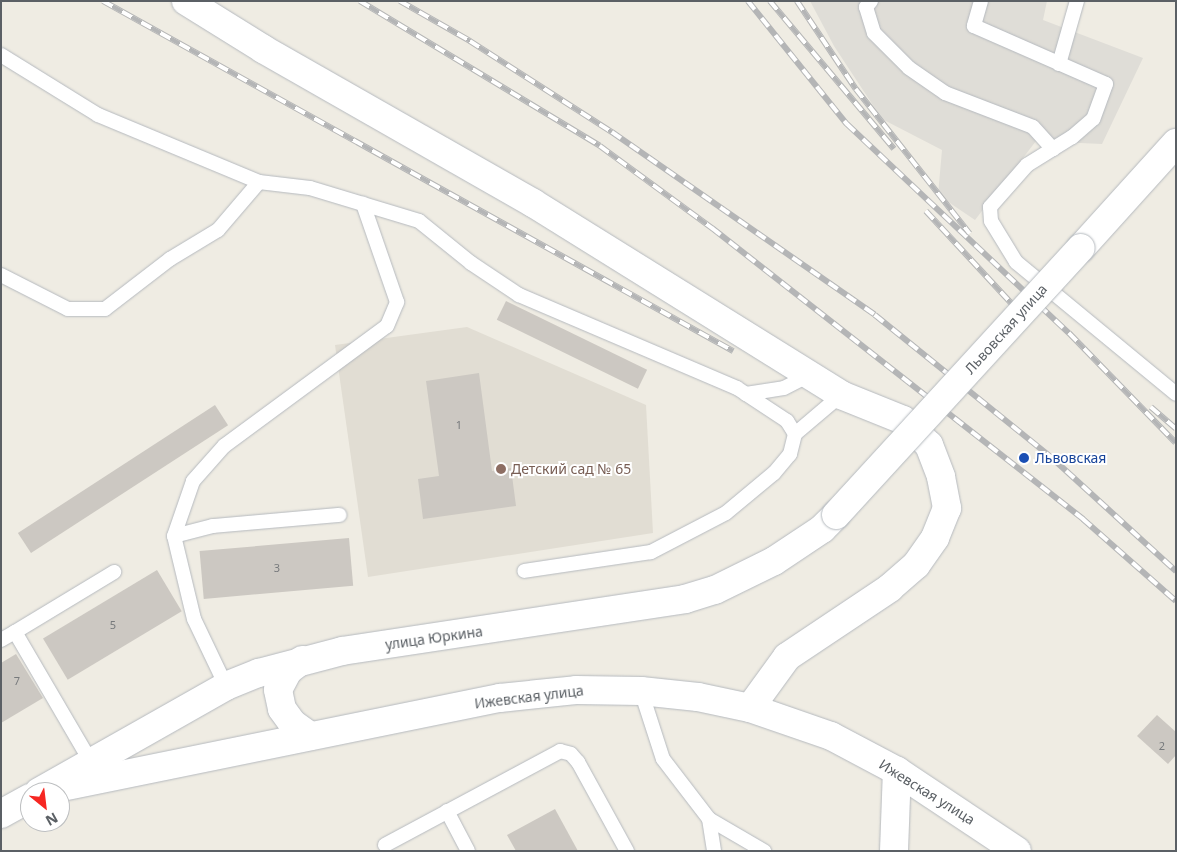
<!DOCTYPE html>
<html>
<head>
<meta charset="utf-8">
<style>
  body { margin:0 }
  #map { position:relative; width:1177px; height:852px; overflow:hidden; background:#efece3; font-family:"Noto Sans",sans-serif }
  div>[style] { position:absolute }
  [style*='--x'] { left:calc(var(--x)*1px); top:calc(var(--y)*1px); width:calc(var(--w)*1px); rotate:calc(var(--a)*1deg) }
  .industrial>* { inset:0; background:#dfddd7 }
  .education>* { inset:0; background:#e1ddd3 }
  .building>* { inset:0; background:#ccc8c2; transform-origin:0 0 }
  .roads { filter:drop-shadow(0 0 1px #b5b9be) drop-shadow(0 0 1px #b5b9be) }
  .service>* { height:14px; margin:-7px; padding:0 7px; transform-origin:7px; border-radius:7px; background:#fff }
  .minor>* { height:28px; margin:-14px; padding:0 14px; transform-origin:14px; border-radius:14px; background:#fff }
  .tertiary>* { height:28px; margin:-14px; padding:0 14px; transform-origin:14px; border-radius:14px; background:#fff }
  .secondary>* { height:28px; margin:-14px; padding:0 14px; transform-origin:14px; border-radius:14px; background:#fff }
  .rail>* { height:5.5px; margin-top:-2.75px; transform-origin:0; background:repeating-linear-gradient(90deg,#fff 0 11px,#b4b5b6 0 22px); box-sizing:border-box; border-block:1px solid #b4b5b6 }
  .bridges { filter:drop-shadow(0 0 1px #b4b9be) drop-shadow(0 0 1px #b4b9be) }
  .secondary-bridge>* { height:28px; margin:-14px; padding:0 14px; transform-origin:14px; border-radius:14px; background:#fff }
  .dots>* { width:14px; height:14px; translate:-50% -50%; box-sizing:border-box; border:2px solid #fff; border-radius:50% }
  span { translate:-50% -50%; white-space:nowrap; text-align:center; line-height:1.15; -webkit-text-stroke:4px #fff; paint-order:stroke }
  .number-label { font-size:11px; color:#777a7c }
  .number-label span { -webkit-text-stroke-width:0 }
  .street-label { font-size:14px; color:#5b6065 }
  .transit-label { font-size:14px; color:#164399 }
  .left { translate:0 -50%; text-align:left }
  .education-label { font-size:14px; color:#785e54 }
  .frame { position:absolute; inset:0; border:2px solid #5b6065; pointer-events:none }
  .north { position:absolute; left:20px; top:782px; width:50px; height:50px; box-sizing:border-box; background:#fff; border:1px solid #bdbfc1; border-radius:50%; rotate:151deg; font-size:14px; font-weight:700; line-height:20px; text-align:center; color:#5b6065 }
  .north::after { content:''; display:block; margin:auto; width:18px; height:22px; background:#f62722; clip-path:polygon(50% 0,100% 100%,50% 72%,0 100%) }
</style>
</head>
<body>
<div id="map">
  <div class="industrial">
    <i style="clip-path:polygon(810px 1px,1047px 1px,1043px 20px,1143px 58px,1102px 144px,1036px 141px,975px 220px,938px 195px,942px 150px,882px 119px,834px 46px)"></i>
  </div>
  <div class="education">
    <i style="clip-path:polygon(467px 327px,646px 405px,653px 533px,368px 577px,335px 345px)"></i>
  </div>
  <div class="building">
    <i style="left:506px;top:301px;width:157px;height:21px;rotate:26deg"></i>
    <i style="clip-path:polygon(479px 373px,492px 471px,511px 468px,516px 506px,423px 519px,418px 479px,439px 476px,426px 381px)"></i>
    <i style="left:215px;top:405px;width:24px;height:235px;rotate:57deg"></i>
    <i style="left:349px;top:538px;width:48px;height:150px;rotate:85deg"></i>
    <i style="left:157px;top:570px;width:48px;height:133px;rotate:59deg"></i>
    <i style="clip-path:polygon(16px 654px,43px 698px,1px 723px,1px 663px)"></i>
    <i style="clip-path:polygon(1157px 715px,1176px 732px,1176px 755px,1168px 764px,1137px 736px)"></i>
    <i style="clip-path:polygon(555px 809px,578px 851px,516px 851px,507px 835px)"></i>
  </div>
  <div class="roads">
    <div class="service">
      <i style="--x:871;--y:1;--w:8;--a:130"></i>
      <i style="--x:866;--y:7;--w:27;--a:73"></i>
      <i style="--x:874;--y:33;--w:49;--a:45"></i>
      <i style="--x:909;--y:68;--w:44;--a:34.8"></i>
      <i style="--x:945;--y:93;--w:94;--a:21.1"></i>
      <i style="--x:1033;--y:127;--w:30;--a:48"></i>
      <i style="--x:981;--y:1;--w:26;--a:106"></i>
      <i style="--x:974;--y:26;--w:144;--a:23.7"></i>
      <i style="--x:1106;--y:84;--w:37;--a:110"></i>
      <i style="--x:1093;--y:119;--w:28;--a:139"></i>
      <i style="--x:1072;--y:137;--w:53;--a:148.1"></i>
      <i style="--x:1027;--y:165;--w:56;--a:131.4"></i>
      <i style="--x:990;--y:207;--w:14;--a:86"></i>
      <i style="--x:991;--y:221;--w:48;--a:58.6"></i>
      <i style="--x:1016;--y:262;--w:207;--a:39.5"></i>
      <i style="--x:1;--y:55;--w:114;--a:31.7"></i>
      <i style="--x:98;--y:115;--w:174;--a:22.6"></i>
      <i style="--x:1059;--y:64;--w:66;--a:-74.1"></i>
      <i style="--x:1;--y:275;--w:75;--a:26.9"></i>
      <i style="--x:68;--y:309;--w:37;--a:0"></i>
      <i style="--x:105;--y:309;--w:82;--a:-37.6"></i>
      <i style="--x:170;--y:259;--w:56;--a:-31.1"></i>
      <i style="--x:218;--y:230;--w:63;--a:-49.5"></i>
      <i style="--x:259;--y:182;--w:51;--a:6.7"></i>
      <i style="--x:310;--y:188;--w:114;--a:16.8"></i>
      <i style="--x:419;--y:221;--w:67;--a:38.9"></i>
      <i style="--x:471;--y:263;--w:58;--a:33.7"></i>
      <i style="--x:519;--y:295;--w:237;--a:23.1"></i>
      <i style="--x:737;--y:388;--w:60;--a:33.4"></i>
      <i style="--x:787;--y:421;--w:15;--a:58"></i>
      <i style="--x:795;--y:434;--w:21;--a:104"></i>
      <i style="--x:790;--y:454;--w:25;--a:130"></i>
      <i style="--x:774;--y:473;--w:62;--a:140.2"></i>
      <i style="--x:726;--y:513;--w:85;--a:152.5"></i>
      <i style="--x:651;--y:552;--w:128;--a:171.5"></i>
      <i style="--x:746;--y:394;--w:38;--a:-9"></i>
      <i style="--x:784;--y:388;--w:29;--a:-27"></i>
      <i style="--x:795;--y:434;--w:60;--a:-40.3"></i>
      <i style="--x:174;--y:536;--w:58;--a:-70.9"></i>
      <i style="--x:193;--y:481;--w:47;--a:-48.5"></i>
      <i style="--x:224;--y:446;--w:202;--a:-36.4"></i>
      <i style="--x:387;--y:326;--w:26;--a:-67"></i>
      <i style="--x:397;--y:302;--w:104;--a:-109.1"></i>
      <i style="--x:15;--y:632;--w:116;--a:-31.2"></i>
      <i style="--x:1;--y:640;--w:16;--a:-30"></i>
      <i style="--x:15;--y:632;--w:151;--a:59.7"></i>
      <i style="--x:226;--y:686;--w:74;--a:-115.5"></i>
      <i style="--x:194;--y:619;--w:85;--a:-103.5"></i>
      <i style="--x:174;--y:536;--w:40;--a:-14.4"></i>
      <i style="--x:213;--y:526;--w:127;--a:-5"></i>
      <i style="--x:641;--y:691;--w:71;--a:72.1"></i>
      <i style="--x:663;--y:759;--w:76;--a:52.5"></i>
      <i style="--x:709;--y:819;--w:32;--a:81"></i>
      <i style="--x:447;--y:811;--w:45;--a:62.3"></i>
      <i style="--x:709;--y:819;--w:64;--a:30.2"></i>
      <i style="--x:385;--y:845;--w:199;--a:-28.2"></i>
      <i style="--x:560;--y:751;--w:11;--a:15"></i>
      <i style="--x:571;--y:754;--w:11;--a:49"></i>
      <i style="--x:578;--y:762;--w:102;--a:61.2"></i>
    </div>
    <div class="minor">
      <i style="--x:186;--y:1;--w:91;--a:31.9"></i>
      <i style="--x:263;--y:49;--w:311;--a:29.7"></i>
      <i style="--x:533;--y:203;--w:363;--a:31.9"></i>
      <i style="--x:841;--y:395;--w:67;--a:22"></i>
      <i style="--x:903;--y:420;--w:36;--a:44"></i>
      <i style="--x:929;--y:445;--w:34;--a:69"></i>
      <i style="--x:941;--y:477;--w:32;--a:79"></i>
      <i style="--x:947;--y:508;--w:32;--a:112"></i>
      <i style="--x:935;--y:538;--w:33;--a:125"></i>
      <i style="--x:916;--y:565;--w:35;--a:139"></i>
      <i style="--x:890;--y:588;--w:124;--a:146.2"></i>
      <i style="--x:787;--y:657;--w:63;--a:126"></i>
      <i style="--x:894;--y:851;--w:80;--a:-87.9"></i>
    </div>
    <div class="tertiary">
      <i style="--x:302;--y:660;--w:18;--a:142"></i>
      <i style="--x:288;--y:671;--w:21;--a:118"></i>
      <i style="--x:278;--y:690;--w:19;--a:78"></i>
      <i style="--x:282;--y:709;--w:17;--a:54"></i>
      <i style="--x:292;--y:723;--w:22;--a:36"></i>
      <i style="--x:47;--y:790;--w:462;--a:-11.5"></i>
      <i style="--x:500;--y:698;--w:76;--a:-6"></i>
      <i style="--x:576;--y:690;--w:65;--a:0.9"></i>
      <i style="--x:641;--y:691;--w:57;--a:6"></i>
      <i style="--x:698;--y:697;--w:53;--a:11.9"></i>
      <i style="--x:750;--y:708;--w:86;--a:19.1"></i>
      <i style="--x:831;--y:736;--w:75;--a:27.9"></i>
      <i style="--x:897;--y:771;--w:144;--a:33.7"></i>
    </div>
    <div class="secondary">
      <i style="--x:1081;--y:248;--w:142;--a:-47.9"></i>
      <i style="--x:39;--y:792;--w:215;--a:-29.5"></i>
      <i style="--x:226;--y:686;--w:35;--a:-22"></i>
      <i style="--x:259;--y:673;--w:86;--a:-14.8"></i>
      <i style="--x:342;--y:651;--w:347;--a:-8.6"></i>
      <i style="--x:685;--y:599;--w:31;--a:-17"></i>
      <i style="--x:715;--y:590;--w:66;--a:-26.2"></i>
      <i style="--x:774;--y:561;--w:58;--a:-33.7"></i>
      <i style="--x:822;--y:529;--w:20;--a:-45"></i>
      <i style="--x:1;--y:814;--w:33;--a:-29"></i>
    </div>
  </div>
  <div class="rail">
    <i style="--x:103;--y:1;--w:721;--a:29.05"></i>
    <i style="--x:360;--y:1;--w:280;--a:31.1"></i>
    <i style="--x:600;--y:146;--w:139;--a:36.2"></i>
    <i style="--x:712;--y:228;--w:472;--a:38.1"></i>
    <i style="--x:1083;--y:519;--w:124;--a:41.4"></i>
    <i style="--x:400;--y:1;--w:81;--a:29.7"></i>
    <i style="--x:470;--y:41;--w:169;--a:32.7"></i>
    <i style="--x:612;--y:132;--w:320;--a:34.8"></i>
    <i style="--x:875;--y:315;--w:225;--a:38.9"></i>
    <i style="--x:1050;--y:456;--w:171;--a:42.4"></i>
    <i style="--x:748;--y:1;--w:158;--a:51.2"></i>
    <i style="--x:847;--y:124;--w:305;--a:43.3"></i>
    <i style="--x:1069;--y:333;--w:153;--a:45.8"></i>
    <i style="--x:770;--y:1;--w:193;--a:50"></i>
    <i style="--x:797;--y:1;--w:106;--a:56.2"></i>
    <i style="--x:856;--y:89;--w:184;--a:51.8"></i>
    <i style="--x:926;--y:211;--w:127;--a:47.2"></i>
    <i style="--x:1151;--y:407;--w:33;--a:41"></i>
  </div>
  <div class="bridges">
    <div class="secondary-bridge">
      <i style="--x:836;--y:515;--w:362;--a:-47.5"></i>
    </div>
  </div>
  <div class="dots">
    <i style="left:1024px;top:458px;background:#1a4fb4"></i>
    <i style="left:501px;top:469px;background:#8d6e63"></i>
  </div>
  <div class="number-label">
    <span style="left:459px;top:425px">1</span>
    <span style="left:277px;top:568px">3</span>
    <span style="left:113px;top:625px">5</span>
    <span style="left:17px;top:681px">7</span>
    <span style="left:1162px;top:746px">2</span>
  </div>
  <div class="street-label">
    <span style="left:1006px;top:329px;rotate:-48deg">Львовская улица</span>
    <span style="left:434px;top:638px;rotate:-8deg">улица Юркина</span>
    <span style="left:529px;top:697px;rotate:-7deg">Ижевская улица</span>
    <span style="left:927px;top:792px;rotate:32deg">Ижевская улица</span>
  </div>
  <div class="transit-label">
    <span class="left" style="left:1035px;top:458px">Львовская</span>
  </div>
  <div class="education-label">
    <span class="left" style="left:511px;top:469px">Детский сад № 65</span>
  </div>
  <div class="frame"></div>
  <div class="north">N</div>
</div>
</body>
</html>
